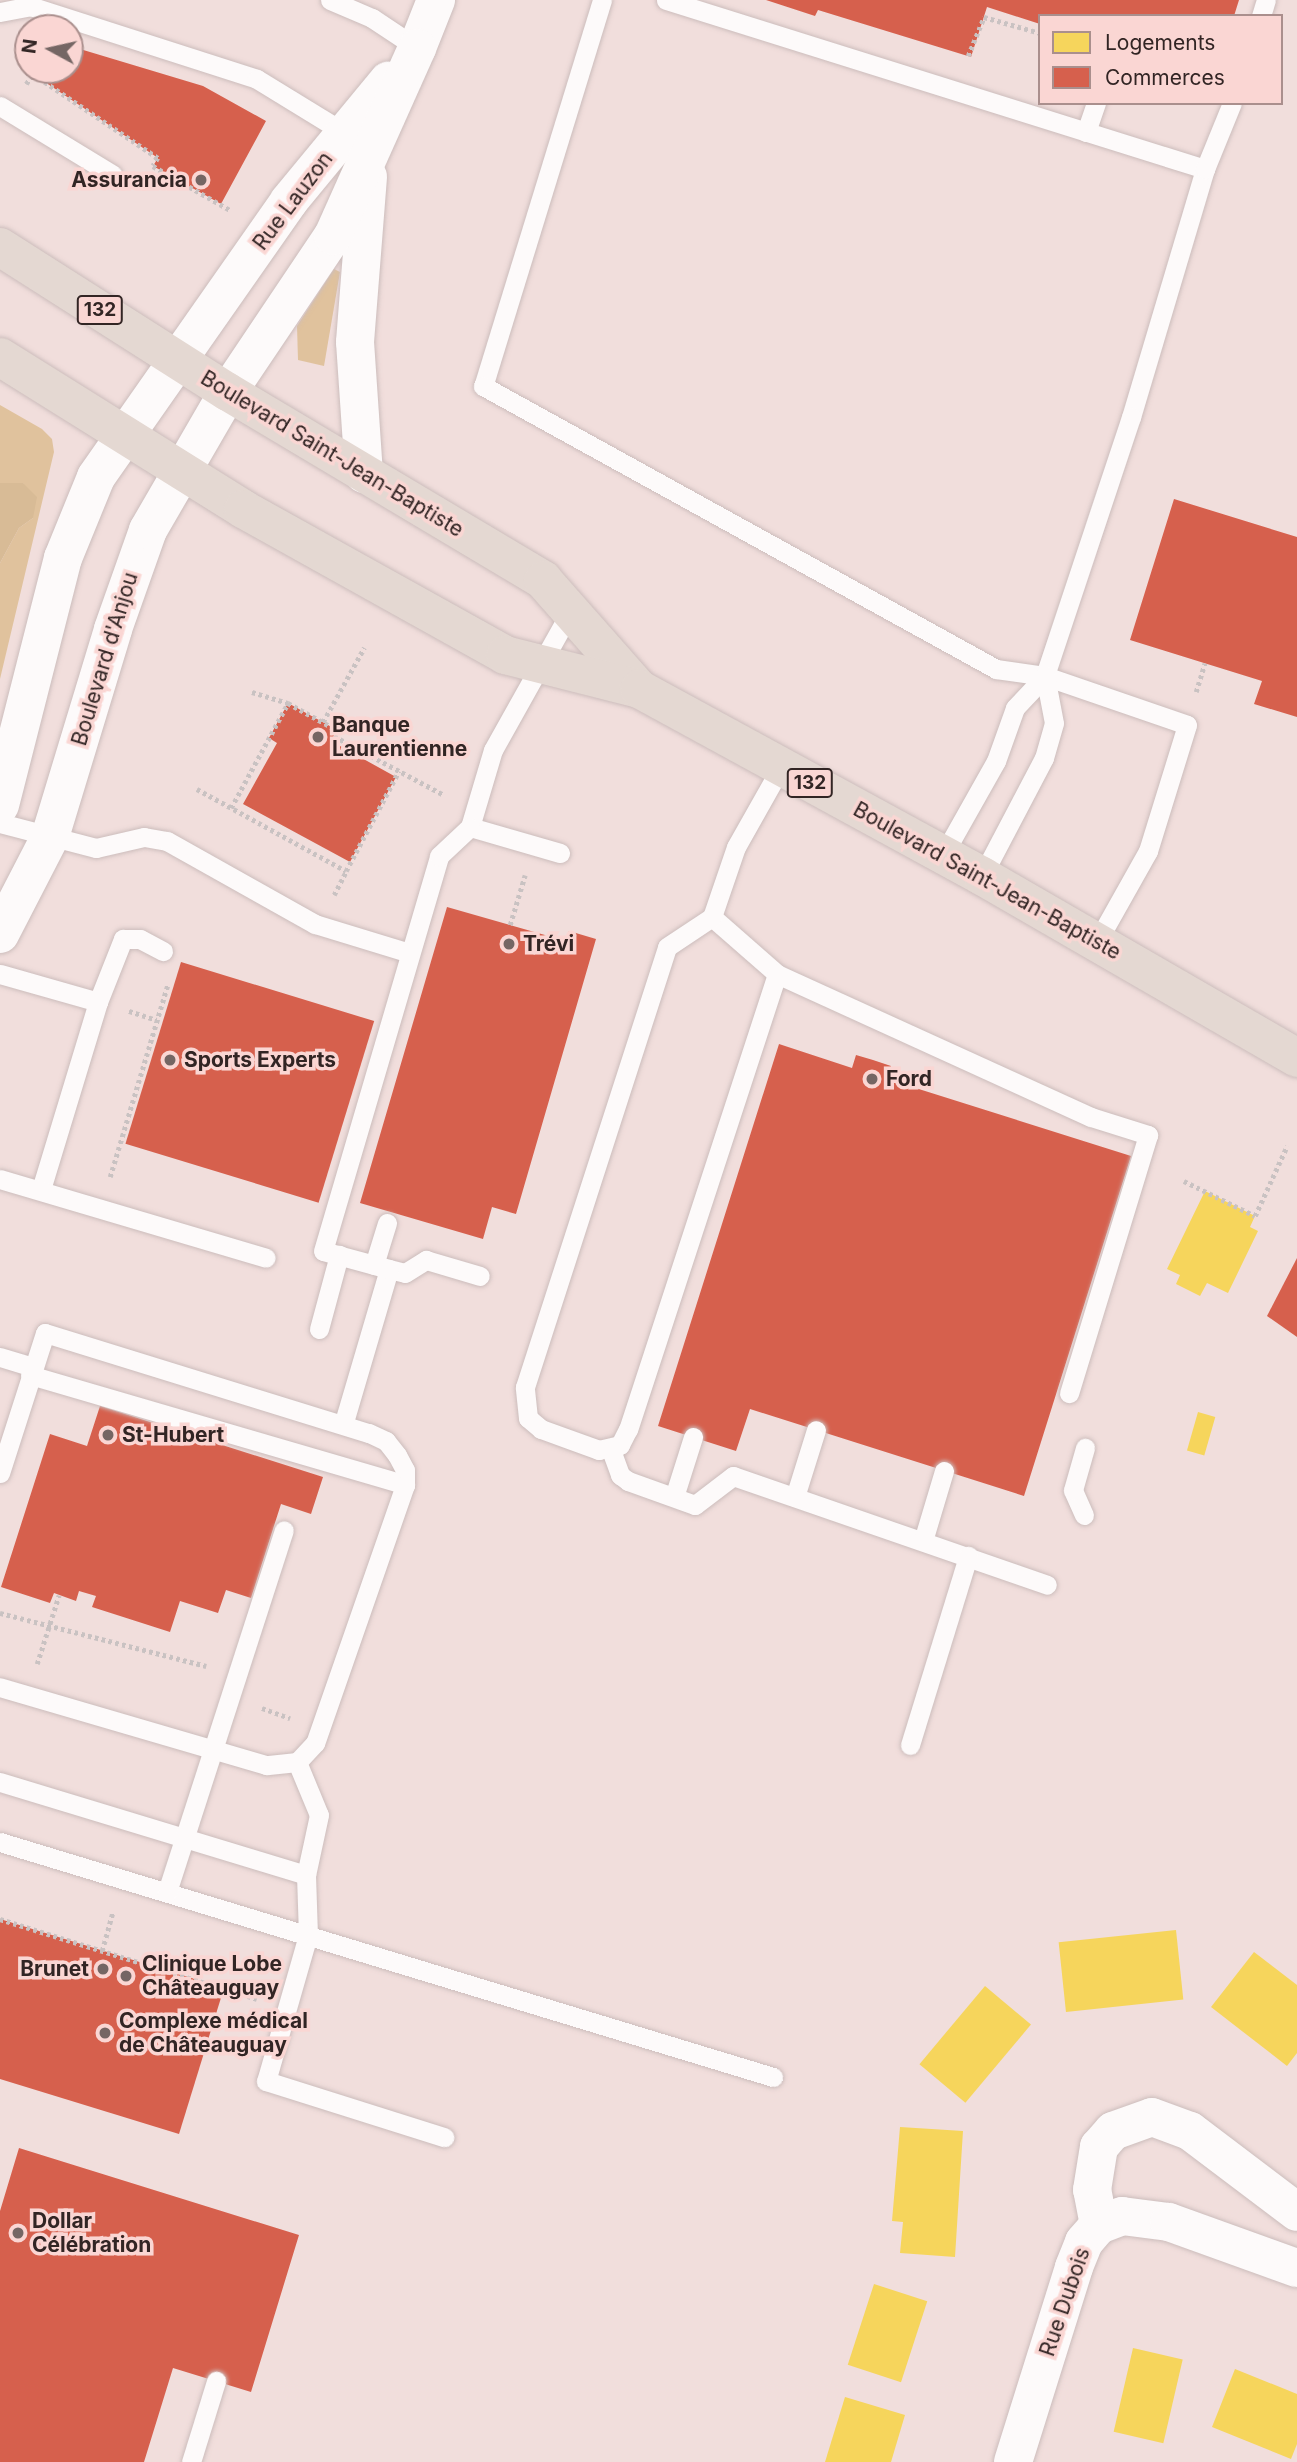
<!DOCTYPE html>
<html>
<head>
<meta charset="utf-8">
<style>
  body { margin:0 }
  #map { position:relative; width:1297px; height:2462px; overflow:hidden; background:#f1dedc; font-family:Inter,sans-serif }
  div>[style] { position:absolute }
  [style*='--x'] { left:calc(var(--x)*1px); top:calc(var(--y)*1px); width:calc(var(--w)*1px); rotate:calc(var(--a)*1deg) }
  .green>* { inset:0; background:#e0c29d }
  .forest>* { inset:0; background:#d8bb96 }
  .homes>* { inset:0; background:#f6d55c; transform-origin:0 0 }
  .shops>* { inset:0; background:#d6604d; transform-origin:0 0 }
  .path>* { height:4.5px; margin-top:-2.25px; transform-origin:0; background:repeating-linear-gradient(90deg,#c9c2c2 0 3.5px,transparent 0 7px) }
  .roads { filter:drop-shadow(0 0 2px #ccbdbc) drop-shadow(0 0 2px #ccbdbc) }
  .service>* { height:19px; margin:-9.5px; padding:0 9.5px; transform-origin:9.5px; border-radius:9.5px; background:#fdfafa }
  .minor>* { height:38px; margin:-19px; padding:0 19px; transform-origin:19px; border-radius:19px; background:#fdfafa }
  .tertiary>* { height:38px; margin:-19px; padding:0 19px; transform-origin:19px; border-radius:19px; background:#fdfafa }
  .trunk>* { height:38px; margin:-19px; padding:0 19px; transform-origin:19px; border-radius:19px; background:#e4d8d2 }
  .dots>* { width:19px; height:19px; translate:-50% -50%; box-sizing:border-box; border:4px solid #fad6d3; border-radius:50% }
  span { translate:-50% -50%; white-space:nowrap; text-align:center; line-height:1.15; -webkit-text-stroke:7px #fad6d3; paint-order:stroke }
  .shield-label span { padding:2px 5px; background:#fad6d3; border:2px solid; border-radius:5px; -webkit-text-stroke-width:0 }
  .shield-label { font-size:19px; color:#322524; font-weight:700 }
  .poi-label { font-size:21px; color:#322524; font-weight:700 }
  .right { translate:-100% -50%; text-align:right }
  .left { translate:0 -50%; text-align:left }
  .street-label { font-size:21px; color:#322524 }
  .legend { position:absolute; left:1038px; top:14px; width:245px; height:91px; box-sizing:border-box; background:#fad6d3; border:2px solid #aa8f8d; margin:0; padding:9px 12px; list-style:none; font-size:21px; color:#322524 }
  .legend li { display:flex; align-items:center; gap:14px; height:35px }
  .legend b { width:35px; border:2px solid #aa8f8d }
  .north { position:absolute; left:14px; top:14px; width:70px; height:70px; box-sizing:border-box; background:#fad6d3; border:2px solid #aa8f8d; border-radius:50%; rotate:278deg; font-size:19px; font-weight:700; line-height:28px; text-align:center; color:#322524 }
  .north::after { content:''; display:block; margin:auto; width:24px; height:32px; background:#756664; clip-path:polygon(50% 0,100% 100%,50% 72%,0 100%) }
</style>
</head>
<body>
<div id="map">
  <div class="green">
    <i style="clip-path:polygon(334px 269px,340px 272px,324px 366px,298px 360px,297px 326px)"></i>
    <i style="clip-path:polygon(0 405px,42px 429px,52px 439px,54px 452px,0 679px,0 563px,19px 528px,33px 518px,23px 483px,0 483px)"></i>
  </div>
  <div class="forest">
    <i style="clip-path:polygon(0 483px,23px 483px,37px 497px,33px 518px,19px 528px,0 563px)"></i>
  </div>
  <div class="homes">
    <i style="clip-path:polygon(1205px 1191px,1255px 1216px,1250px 1227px,1258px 1231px,1228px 1293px,1207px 1283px,1200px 1296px,1176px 1284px,1180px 1275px,1167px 1269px)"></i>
    <i style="left:1198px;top:1412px;width:18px;height:40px;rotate:16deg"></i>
    <i style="left:1176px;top:1930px;width:70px;height:118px;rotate:84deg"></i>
    <i style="clip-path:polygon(1254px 1952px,1297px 1985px,1297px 2053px,1287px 2066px,1211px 2007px)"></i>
    <i style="left:985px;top:1986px;width:60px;height:102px;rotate:40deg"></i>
    <i style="clip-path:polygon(900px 2127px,963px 2131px,955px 2257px,900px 2253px,903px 2222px,892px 2221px)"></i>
    <i style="left:874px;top:2284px;width:56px;height:85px;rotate:18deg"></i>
    <i style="left:1133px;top:2348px;width:51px;height:86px;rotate:13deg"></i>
    <i style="clip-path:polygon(1235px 2369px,1297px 2394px,1297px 2444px,1291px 2459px,1212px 2427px)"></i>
    <i style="clip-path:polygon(845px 2397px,905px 2415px,891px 2462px,825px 2462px)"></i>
  </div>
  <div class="shops">
    <i style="clip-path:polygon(766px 0,1239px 0,1234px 16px,1040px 16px,1040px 24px,987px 7px,971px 57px,818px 10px,815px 16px)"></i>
    <i style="clip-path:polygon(70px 46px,203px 86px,266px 121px,221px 204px,153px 166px,158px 158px,33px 74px,34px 70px,70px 70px)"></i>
    <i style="clip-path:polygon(1174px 499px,1297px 537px,1297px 717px,1254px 704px,1262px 681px,1130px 640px)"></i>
    <i style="clip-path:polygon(288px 703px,337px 730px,331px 741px,396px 777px,350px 862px,243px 804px,277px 743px,269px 738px)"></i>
    <i style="clip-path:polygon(447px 907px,566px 941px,569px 931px,596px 939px,516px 1214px,492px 1207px,483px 1239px,360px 1203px)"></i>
    <i style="left:181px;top:962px;width:202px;height:190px;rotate:17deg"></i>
    <i style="clip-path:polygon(779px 1044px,852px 1068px,856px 1055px,873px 1060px,891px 1066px,887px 1079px,1131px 1156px,1024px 1496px,750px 1409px,736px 1451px,658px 1426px)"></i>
    <i style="clip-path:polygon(1297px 1258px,1297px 1337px,1267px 1316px)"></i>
    <i style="clip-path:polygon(100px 1406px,323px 1477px,311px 1514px,281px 1504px,251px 1598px,226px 1590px,218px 1613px,180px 1601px,170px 1632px,92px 1607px,96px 1596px,79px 1591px,76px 1601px,54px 1593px,50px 1603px,1px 1587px,50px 1434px,87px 1446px)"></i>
    <i style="clip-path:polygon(0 1919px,224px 1988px,179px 2134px,0 2079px)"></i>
    <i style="clip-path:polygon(19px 2148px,299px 2235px,251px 2392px,173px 2368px,144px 2462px,0 2462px,0 2211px)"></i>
  </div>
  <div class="path">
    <i style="--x:968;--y:56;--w:42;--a:-67.7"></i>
    <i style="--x:984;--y:17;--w:58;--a:15.9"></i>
    <i style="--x:26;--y:84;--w:12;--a:-55"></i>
    <i style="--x:33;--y:74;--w:151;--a:33.9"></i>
    <i style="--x:158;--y:158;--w:9;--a:122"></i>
    <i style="--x:153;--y:166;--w:89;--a:29.7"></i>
    <i style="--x:252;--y:692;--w:38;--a:17"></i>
    <i style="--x:1196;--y:692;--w:30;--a:-73"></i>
    <i style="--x:323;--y:722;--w:85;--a:-61"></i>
    <i style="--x:197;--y:789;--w:170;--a:28.8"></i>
    <i style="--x:346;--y:871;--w:113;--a:-62.1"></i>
    <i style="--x:231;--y:808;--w:119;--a:-61.5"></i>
    <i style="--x:288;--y:703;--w:56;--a:28.9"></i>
    <i style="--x:337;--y:730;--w:7;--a:117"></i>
    <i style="--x:334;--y:736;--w:125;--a:28.2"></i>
    <i style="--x:334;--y:895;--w:27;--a:-63"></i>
    <i style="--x:510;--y:925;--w:52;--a:-73.3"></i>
    <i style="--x:129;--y:1011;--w:29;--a:18"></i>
    <i style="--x:110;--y:1177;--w:202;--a:-73.3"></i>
    <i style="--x:1184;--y:1181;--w:79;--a:26.2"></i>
    <i style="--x:1255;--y:1216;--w:77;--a:-65.4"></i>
    <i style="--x:0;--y:1613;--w:213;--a:14.4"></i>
    <i style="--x:37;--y:1664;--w:72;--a:-72.3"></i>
    <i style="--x:262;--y:1708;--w:30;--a:20"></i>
    <i style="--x:0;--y:1919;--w:269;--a:17.3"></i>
    <i style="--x:102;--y:1951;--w:41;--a:-74.6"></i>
  </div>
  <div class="roads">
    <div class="service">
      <i style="--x:330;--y:0;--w:46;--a:23.2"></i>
      <i style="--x:372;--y:18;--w:54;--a:33.7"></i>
      <i style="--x:602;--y:0;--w:404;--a:107.1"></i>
      <i style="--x:483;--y:386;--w:586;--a:28.88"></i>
      <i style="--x:996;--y:669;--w:49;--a:8.1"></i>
      <i style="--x:1045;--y:676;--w:150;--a:19"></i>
      <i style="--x:1187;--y:725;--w:132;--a:107.2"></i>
      <i style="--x:1148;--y:851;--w:104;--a:119.3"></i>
      <i style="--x:666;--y:0;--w:565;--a:17.41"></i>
      <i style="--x:1205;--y:169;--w:259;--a:106.6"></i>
      <i style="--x:1131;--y:417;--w:273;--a:108.4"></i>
      <i style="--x:1045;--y:676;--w:44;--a:133.2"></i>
      <i style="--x:1015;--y:708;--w:56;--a:109.7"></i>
      <i style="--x:996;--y:761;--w:108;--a:119.4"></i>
      <i style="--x:0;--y:12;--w:31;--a:-11"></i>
      <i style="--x:30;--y:6;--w:238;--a:17.8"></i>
      <i style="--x:257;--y:79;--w:103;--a:31.5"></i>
      <i style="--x:1261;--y:16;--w:17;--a:-73"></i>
      <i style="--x:0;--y:106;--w:132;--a:31.4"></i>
      <i style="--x:1086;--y:132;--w:31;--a:-71"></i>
      <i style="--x:1205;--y:169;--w:71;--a:-67.8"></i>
      <i style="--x:0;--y:823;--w:99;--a:14.6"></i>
      <i style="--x:96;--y:848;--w:49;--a:-12.9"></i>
      <i style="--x:144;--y:837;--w:23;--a:10"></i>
      <i style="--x:167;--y:841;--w:170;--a:29.3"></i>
      <i style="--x:315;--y:924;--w:99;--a:17"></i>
      <i style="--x:560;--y:853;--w:94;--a:-163.9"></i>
      <i style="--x:470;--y:827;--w:80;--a:-73.4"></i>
      <i style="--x:493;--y:750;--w:158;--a:-60.8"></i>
      <i style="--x:982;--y:876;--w:133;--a:-62.3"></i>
      <i style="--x:1044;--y:758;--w:36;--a:-74"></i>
      <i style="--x:1054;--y:723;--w:48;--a:-100.8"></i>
      <i style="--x:712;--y:917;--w:86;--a:41.2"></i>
      <i style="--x:777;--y:974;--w:345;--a:24.5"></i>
      <i style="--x:1091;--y:1117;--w:60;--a:17.5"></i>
      <i style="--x:1148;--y:1135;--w:270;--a:107"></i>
      <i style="--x:0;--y:974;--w:102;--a:15.9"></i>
      <i style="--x:98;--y:1002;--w:196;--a:106.9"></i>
      <i style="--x:777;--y:974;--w:479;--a:108.1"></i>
      <i style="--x:628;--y:1429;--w:18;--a:117"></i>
      <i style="--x:620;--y:1445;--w:22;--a:167"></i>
      <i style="--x:599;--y:1450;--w:62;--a:-160.1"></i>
      <i style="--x:541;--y:1429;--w:17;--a:-140"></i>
      <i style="--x:528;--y:1418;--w:31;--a:-96"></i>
      <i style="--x:525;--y:1387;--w:462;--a:-72.1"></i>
      <i style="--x:667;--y:947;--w:54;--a:-33.7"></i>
      <i style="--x:712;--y:917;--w:74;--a:-71.1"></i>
      <i style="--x:736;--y:847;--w:92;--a:-60.6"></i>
      <i style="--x:98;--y:1002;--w:68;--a:-68.4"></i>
      <i style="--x:123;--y:939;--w:17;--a:0"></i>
      <i style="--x:140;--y:939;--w:26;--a:28"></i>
      <i style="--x:0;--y:1179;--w:277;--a:16.5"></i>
      <i style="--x:374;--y:1265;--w:44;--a:-72.8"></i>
      <i style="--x:389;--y:1269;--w:16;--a:14"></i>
      <i style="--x:405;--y:1273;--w:25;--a:-32"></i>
      <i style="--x:426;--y:1260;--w:56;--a:16.5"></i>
      <i style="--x:319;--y:1329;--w:77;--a:-74.9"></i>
      <i style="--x:0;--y:1357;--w:34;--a:17"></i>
      <i style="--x:30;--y:1375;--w:391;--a:16.3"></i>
      <i style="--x:344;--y:1422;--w:159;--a:-73.6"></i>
      <i style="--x:389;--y:1269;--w:68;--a:-164.7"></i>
      <i style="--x:323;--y:1251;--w:412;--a:-73.6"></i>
      <i style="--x:439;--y:856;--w:42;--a:-43.1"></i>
      <i style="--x:611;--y:1450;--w:27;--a:70"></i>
      <i style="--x:620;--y:1475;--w:10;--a:37"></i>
      <i style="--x:628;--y:1481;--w:71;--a:19.7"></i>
      <i style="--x:695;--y:1505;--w:48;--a:-37.3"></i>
      <i style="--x:733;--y:1476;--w:332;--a:19.1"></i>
      <i style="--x:0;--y:1473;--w:147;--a:-72.2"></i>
      <i style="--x:45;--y:1333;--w:339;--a:17.2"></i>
      <i style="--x:369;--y:1433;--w:19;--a:25"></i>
      <i style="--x:386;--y:1441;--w:18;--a:52"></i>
      <i style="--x:397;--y:1455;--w:17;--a:62"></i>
      <i style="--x:405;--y:1470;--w:15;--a:90"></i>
      <i style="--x:405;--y:1485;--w:273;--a:109.2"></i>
      <i style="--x:315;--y:1743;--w:26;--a:133"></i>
      <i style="--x:297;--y:1762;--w:31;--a:174"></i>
      <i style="--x:266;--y:1765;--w:277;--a:-163.7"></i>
      <i style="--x:674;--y:1497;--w:63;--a:-72.4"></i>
      <i style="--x:795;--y:1497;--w:70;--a:-72.6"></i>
      <i style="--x:1084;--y:1515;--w:27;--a:-114"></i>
      <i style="--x:1073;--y:1490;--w:44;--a:-74.1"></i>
      <i style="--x:923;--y:1541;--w:73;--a:-73.3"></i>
      <i style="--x:910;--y:1745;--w:198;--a:-72.9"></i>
      <i style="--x:297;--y:1762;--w:57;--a:67.5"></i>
      <i style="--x:319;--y:1815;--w:61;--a:102.2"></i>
      <i style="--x:306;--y:1875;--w:60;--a:88.1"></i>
      <i style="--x:308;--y:1935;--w:152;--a:106"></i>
      <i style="--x:266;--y:2081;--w:187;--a:17.5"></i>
      <i style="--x:0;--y:1782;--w:320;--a:16.9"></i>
      <i style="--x:0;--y:1842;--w:808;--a:16.91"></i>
      <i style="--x:167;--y:1892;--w:380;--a:-72.1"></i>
      <i style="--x:191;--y:2462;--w:85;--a:-72.8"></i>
    </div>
    <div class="minor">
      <i style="--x:417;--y:48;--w:52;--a:-68.4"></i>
      <i style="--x:1099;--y:2225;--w:36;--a:-101"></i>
      <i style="--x:1092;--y:2190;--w:44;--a:-80.8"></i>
      <i style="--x:1099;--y:2147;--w:21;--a:-49"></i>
      <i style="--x:1113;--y:2131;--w:41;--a:-19.7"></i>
      <i style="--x:1152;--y:2117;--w:40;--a:20.2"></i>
      <i style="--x:1190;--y:2131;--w:134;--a:37.1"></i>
      <i style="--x:1013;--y:2462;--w:204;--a:-72.6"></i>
      <i style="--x:1074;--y:2267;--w:27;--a:-68"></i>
      <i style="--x:1084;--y:2242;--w:23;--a:-49"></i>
      <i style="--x:1099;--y:2225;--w:25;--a:-21"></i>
      <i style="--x:1122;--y:2216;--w:47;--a:7.3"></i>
      <i style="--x:1169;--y:2222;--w:136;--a:19.8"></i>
    </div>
    <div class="tertiary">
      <i style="--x:364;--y:474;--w:132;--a:-93.9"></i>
      <i style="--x:355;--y:342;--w:166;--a:-85.5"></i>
      <i style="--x:0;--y:805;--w:255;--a:-75.7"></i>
      <i style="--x:63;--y:558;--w:87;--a:-67.8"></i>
      <i style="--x:96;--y:477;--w:337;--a:-55"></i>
      <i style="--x:289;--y:201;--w:156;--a:-50.5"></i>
      <i style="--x:0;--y:934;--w:109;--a:-62.7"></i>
      <i style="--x:50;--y:837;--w:217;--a:-73.1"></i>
      <i style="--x:113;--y:629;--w:105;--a:-70.5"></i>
      <i style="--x:148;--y:530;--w:160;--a:-59.9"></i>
      <i style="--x:228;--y:392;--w:188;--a:-56.1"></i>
      <i style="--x:333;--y:236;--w:206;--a:-65.9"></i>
    </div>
    <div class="trunk">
      <i style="--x:0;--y:247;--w:270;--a:32.5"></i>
      <i style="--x:228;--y:392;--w:367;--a:30.8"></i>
      <i style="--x:543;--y:580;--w:145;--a:48.6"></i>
      <i style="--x:0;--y:357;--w:287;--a:32"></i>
      <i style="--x:243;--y:509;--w:300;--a:29.1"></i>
      <i style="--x:505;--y:655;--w:138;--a:14.2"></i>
      <i style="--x:639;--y:689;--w:391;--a:28.6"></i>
      <i style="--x:982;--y:876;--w:364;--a:30"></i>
    </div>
  </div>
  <div class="dots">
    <i style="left:201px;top:180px;background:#756664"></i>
    <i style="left:318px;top:737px;background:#756664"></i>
    <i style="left:509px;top:944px;background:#756664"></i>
    <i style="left:170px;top:1060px;background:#756664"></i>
    <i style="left:872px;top:1079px;background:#756664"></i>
    <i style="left:108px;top:1435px;background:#756664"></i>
    <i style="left:103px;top:1969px;background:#756664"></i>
    <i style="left:126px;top:1976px;background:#756664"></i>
    <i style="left:105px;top:2033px;background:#756664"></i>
    <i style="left:18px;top:2233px;background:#756664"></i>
  </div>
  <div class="shield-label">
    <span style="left:100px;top:310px">132</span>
    <span style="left:810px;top:783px">132</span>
  </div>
  <div class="poi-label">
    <span class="right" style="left:187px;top:180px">Assurancia</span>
    <span class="left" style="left:332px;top:737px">Banque<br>Laurentienne</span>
    <span class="left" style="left:523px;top:944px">Trévi</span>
    <span class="left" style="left:184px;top:1060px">Sports Experts</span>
    <span class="left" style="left:886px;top:1079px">Ford</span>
    <span class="left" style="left:122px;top:1435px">St-Hubert</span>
    <span class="left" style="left:142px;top:1976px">Clinique Lobe<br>Châteauguay</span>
    <span class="right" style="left:89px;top:1969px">Brunet</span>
    <span class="left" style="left:119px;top:2033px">Complexe médical<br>de Châteauguay</span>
    <span class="left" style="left:32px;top:2233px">Dollar<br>Célébration</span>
  </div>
  <div class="street-label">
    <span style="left:293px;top:201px;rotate:-53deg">Rue Lauzon</span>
    <span style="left:332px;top:454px;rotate:31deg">Boulevard Saint-Jean-Baptiste</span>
    <span style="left:105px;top:659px;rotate:-73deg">Boulevard d'Anjou</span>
    <span style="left:987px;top:881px;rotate:29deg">Boulevard Saint-Jean-Baptiste</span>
    <span style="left:1065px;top:2302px;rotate:-71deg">Rue Dubois</span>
  </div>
  <ul class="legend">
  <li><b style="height:19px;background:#f6d55c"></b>Logements</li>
  <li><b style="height:19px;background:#d6604d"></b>Commerces</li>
  </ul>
  <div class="north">N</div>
</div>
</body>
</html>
